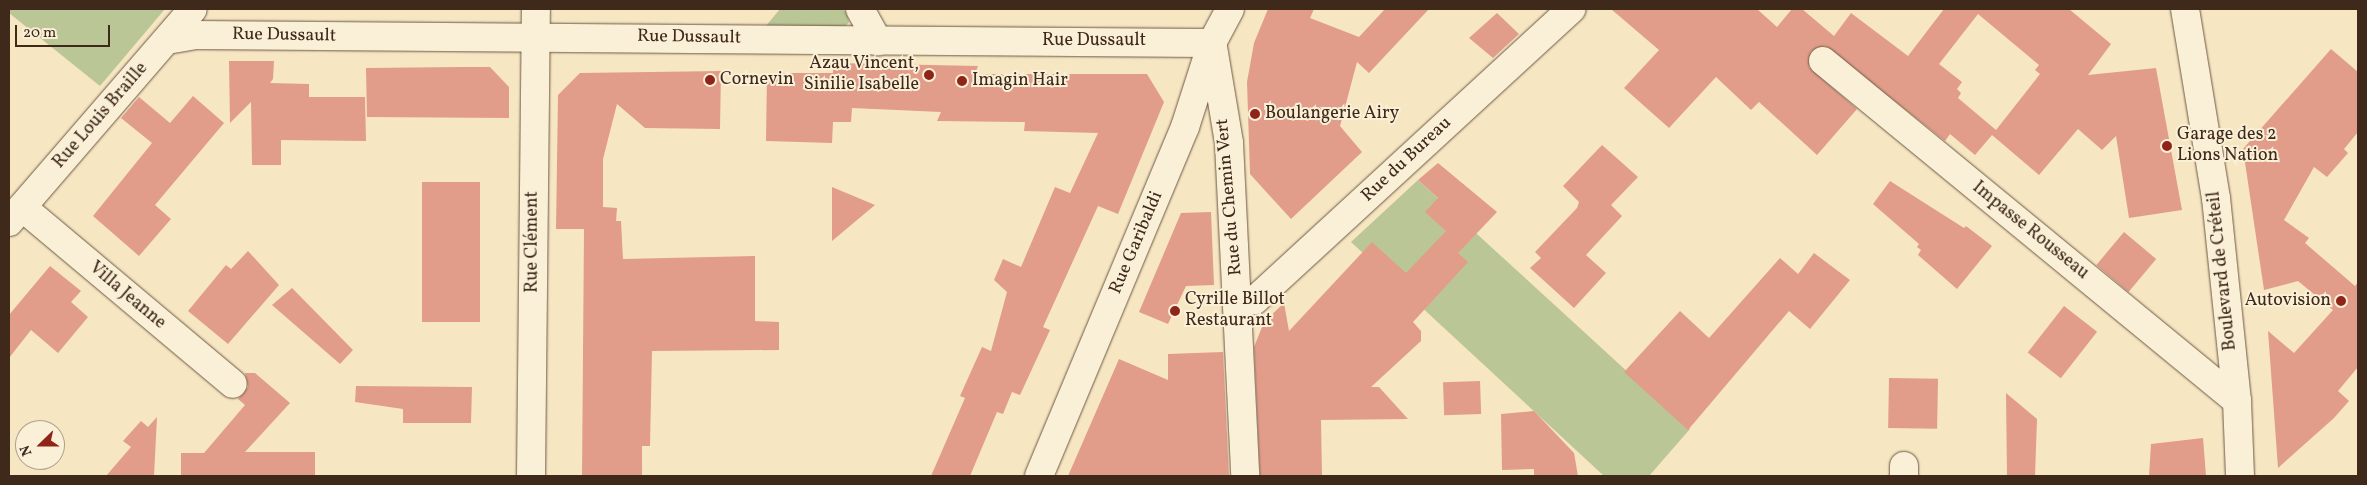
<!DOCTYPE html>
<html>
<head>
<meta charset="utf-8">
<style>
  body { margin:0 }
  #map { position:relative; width:2367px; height:485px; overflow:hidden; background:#f7e6c2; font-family:Vollkorn,serif }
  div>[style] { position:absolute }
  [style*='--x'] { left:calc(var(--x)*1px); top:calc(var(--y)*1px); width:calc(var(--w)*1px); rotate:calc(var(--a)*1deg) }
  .green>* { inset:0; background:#bac695 }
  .building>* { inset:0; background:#e19d8a; transform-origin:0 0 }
  .roads { filter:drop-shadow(0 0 1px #6c5844) drop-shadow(0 0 1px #6c5844) }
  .minor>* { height:28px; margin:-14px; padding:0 14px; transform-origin:14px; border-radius:14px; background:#faefd7 }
  .secondary>* { height:28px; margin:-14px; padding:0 14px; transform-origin:14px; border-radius:14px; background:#faefd7 }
  .dots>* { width:14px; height:14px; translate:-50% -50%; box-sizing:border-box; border:2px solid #faefd7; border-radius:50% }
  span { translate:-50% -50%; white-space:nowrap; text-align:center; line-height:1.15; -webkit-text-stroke:4px #faefd7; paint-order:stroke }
  .street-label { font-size:18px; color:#3e291a }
  .poi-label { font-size:18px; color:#3e291a }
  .right { translate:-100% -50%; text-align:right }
  .left { translate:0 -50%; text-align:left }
  .frame { position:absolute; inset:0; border:10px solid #3e291a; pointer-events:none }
  .north { position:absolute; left:15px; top:420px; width:50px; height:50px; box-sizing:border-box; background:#faefd7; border:1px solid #afa08b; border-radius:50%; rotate:248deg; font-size:14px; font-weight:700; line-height:20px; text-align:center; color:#3e291a }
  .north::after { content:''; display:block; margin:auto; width:18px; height:22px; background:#8f2418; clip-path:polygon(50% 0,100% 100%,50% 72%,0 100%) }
  .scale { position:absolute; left:15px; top:25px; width:95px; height:22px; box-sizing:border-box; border:2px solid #3e291a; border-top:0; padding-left:6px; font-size:15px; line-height:18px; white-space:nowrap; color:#3e291a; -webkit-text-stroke:4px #faefd7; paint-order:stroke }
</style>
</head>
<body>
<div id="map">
  <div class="green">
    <i style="clip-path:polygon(9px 9px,165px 9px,100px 86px,9px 13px)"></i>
    <i style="clip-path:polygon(780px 9px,842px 9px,847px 13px,849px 22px,845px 27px,765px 27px)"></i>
    <i style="clip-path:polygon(1418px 180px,1690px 429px,1649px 476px,1604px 476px,1351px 242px)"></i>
  </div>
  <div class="building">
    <i style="clip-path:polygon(1268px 9px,1314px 9px,1310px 18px,1359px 37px,1385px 9px,1429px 9px,1369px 73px,1357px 62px,1340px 126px,1362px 152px,1291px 219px,1250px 174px,1247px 82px,1254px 43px)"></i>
    <i style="clip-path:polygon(evenodd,1611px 9px,1757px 9px,1777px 27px,1792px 9px,1802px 9px,1834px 36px,1851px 13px,1908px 56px,1944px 9px,2069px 9px,2111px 44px,2088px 75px,2156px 68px,2182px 210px,2129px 218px,2116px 136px,2102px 150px,2078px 129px,2039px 175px,1992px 135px,1975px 155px,1950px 134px,1945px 141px,1825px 46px,1811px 52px,1809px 67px,1857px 109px,1817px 155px,1759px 102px,1751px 110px,1716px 77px,1669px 128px,1624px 88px,1659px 50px,1611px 9px,1978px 14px,2039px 65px,2035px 70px,2040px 74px,1996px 130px,1958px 98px,1961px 93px,1957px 89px,1962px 82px,1939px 64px,1978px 14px)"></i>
    <i style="clip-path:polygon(1497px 13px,1519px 34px,1493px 58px,1469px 38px)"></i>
    <i style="clip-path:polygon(2331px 49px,2358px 72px,2358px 132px,2344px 149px,2348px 153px,2327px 177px,2314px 167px,2284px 220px,2309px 238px,2305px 243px,2355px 286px,2358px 282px,2358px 367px,2338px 391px,2349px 401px,2334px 418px,2278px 468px,2268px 331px,2294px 353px,2333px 310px,2298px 281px,2264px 290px,2243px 149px)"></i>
    <i style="clip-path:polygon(229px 61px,274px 61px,273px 79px,270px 83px,309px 84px,309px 97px,365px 97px,366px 141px,281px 140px,281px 165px,252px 165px,251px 102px,230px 123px)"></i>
    <i style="clip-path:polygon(833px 63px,978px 66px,975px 74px,1147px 74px,1164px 102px,1118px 214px,1098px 206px,1043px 327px,1050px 330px,1020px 395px,1012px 392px,1003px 414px,997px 412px,970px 476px,931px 476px,965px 398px,960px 396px,982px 347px,991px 351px,1007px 292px,994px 280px,1003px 259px,1021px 267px,1055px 187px,1070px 193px,1098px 133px,1024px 131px,1025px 122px,937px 121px,941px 112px,852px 108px,851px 122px,833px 122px,832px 143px,766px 141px,767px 73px,833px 73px)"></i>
    <i style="clip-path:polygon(460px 67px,490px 67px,509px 87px,509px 118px,367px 117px,366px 68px)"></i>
    <i style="clip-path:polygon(721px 71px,720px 129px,645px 128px,617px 104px,603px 159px,603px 207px,617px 208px,616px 221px,621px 221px,623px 259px,755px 256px,755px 321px,779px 322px,779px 350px,652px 351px,650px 446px,642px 446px,642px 476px,582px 476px,584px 229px,556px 229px,558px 95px,580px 73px)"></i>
    <i style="clip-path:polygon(193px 96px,224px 123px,155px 205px,171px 219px,139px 256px,93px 216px,152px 143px,121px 118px,139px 97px,170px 123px)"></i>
    <i style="clip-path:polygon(1602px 145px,1638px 177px,1611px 205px,1622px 216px,1586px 255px,1606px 273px,1574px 308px,1530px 268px,1541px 258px,1535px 252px,1577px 208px,1579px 202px,1563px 186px)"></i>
    <i style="clip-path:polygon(1438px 163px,1497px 212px,1458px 253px,1468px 262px,1413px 322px,1421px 331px,1421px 341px,1371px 387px,1379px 387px,1408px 419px,1321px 420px,1322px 476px,1260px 476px,1254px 347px,1264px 322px,1284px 303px,1289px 331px,1372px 242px,1406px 273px,1446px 231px,1425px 212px,1438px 198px,1418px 180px)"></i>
    <i style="clip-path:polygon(1890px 181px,1964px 228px,1966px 226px,1992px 246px,1957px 289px,1918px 255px,1921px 250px,1917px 247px,1919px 244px,1873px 204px)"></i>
    <i style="left:422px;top:182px;width:58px;height:140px"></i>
    <i style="clip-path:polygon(832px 187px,875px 205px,832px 241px)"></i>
    <i style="clip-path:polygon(1211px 212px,1214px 285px,1186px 286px,1168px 324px,1139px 312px,1181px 213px)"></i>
    <i style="left:2124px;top:232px;width:42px;height:43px;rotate:40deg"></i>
    <i style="clip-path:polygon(248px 251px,279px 285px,228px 344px,188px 311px,226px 265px,231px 269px)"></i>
    <i style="clip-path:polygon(1814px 253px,1850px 280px,1810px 329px,1789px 311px,1688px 430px,1624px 372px,1680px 311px,1709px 338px,1780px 258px,1798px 274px)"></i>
    <i style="clip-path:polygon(50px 266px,81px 291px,71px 302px,88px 317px,58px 353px,31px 330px,9px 358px,9px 315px)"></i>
    <i style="clip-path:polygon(292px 288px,353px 350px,340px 364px,272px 305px)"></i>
    <i style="left:2064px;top:306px;width:42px;height:59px;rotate:38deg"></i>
    <i style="clip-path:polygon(1223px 352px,1229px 476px,1068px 476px,1119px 359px,1168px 380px,1168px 354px)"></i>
    <i style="clip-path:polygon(245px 373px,255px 373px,290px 403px,245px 452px,315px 452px,315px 476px,181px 476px,181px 453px,204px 453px,245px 405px,238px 399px,248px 387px)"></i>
    <i style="left:1889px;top:378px;width:49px;height:50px;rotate:1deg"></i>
    <i style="left:1480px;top:381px;width:33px;height:37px;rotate:88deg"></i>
    <i style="clip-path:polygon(356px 386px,472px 387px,471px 423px,403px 423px,403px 409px,355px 402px)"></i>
    <i style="clip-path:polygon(2006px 393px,2037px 419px,2035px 476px,2007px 476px)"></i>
    <i style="clip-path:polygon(1534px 411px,1574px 453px,1578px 476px,1534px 476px,1534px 469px,1502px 470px,1501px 414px)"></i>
    <i style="clip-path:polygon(157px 417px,154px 476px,106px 476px,131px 447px,123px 441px,141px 421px,148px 427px)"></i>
    <i style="clip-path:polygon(2203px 438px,2206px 476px,2149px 476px,2151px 444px)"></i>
  </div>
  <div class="roads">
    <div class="minor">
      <i style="--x:860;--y:9;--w:37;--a:61"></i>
      <i style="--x:167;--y:40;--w:28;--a:-10"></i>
      <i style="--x:195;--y:35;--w:1017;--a:0.45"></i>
      <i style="--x:1213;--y:47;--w:97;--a:80.5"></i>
      <i style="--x:1229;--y:143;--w:333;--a:87.2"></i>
      <i style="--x:1823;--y:61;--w:536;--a:39.39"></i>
      <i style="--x:22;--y:207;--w:275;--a:40"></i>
      <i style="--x:9;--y:222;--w:281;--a:-49.2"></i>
      <i style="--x:1238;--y:303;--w:17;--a:-10"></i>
      <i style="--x:1255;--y:300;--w:430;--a:-42.6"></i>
      <i style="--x:531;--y:476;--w:467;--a:-89.4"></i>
      <i style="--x:1039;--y:476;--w:378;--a:-67.3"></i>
      <i style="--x:1185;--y:127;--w:88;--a:-72.2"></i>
      <i style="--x:1212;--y:43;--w:38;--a:-62"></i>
      <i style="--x:1904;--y:476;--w:10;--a:-90"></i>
    </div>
    <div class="secondary">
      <i style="--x:2185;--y:9;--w:192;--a:80.7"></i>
      <i style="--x:2216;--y:198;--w:204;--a:84.1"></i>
      <i style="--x:2237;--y:401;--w:75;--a:87.7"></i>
    </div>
  </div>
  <div class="dots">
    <i style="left:929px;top:75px;background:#8f2418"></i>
    <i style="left:710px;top:80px;background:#8f2418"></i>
    <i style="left:962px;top:81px;background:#8f2418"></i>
    <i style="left:1255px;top:114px;background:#8f2418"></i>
    <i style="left:2167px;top:146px;background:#8f2418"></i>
    <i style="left:2341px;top:301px;background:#8f2418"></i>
    <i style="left:1175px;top:311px;background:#8f2418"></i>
  </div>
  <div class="street-label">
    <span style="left:284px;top:36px;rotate:1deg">Rue Dussault</span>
    <span style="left:689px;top:38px;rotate:1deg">Rue Dussault</span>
    <span style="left:1094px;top:41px">Rue Dussault</span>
    <span style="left:101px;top:116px;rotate:-49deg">Rue Louis Braille</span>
    <span style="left:1407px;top:160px;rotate:-43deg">Rue du Bureau</span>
    <span style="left:1230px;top:197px;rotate:-95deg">Rue du Chemin Vert</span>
    <span style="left:2030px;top:231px;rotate:39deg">Impasse Rousseau</span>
    <span style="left:533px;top:242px;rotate:-90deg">Rue Clément</span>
    <span style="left:1137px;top:243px;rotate:-67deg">Rue Garibaldi</span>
    <span style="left:2223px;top:271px;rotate:-96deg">Boulevard de Créteil</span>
    <span style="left:127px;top:296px;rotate:40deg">Villa Jeanne</span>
  </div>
  <div class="poi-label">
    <span class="right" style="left:919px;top:75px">Azau Vincent,<br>Sinilie Isabelle</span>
    <span class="left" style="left:720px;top:80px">Cornevin</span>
    <span class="left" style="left:972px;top:81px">Imagin Hair</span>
    <span class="left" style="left:1265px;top:114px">Boulangerie Airy</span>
    <span class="left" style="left:2177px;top:146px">Garage des 2<br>Lions Nation</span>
    <span class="left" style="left:1185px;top:311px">Cyrille Billot<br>Restaurant</span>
    <span class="right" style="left:2331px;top:301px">Autovision</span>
  </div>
  <div class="frame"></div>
  <div class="north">N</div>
  <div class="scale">20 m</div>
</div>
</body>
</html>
